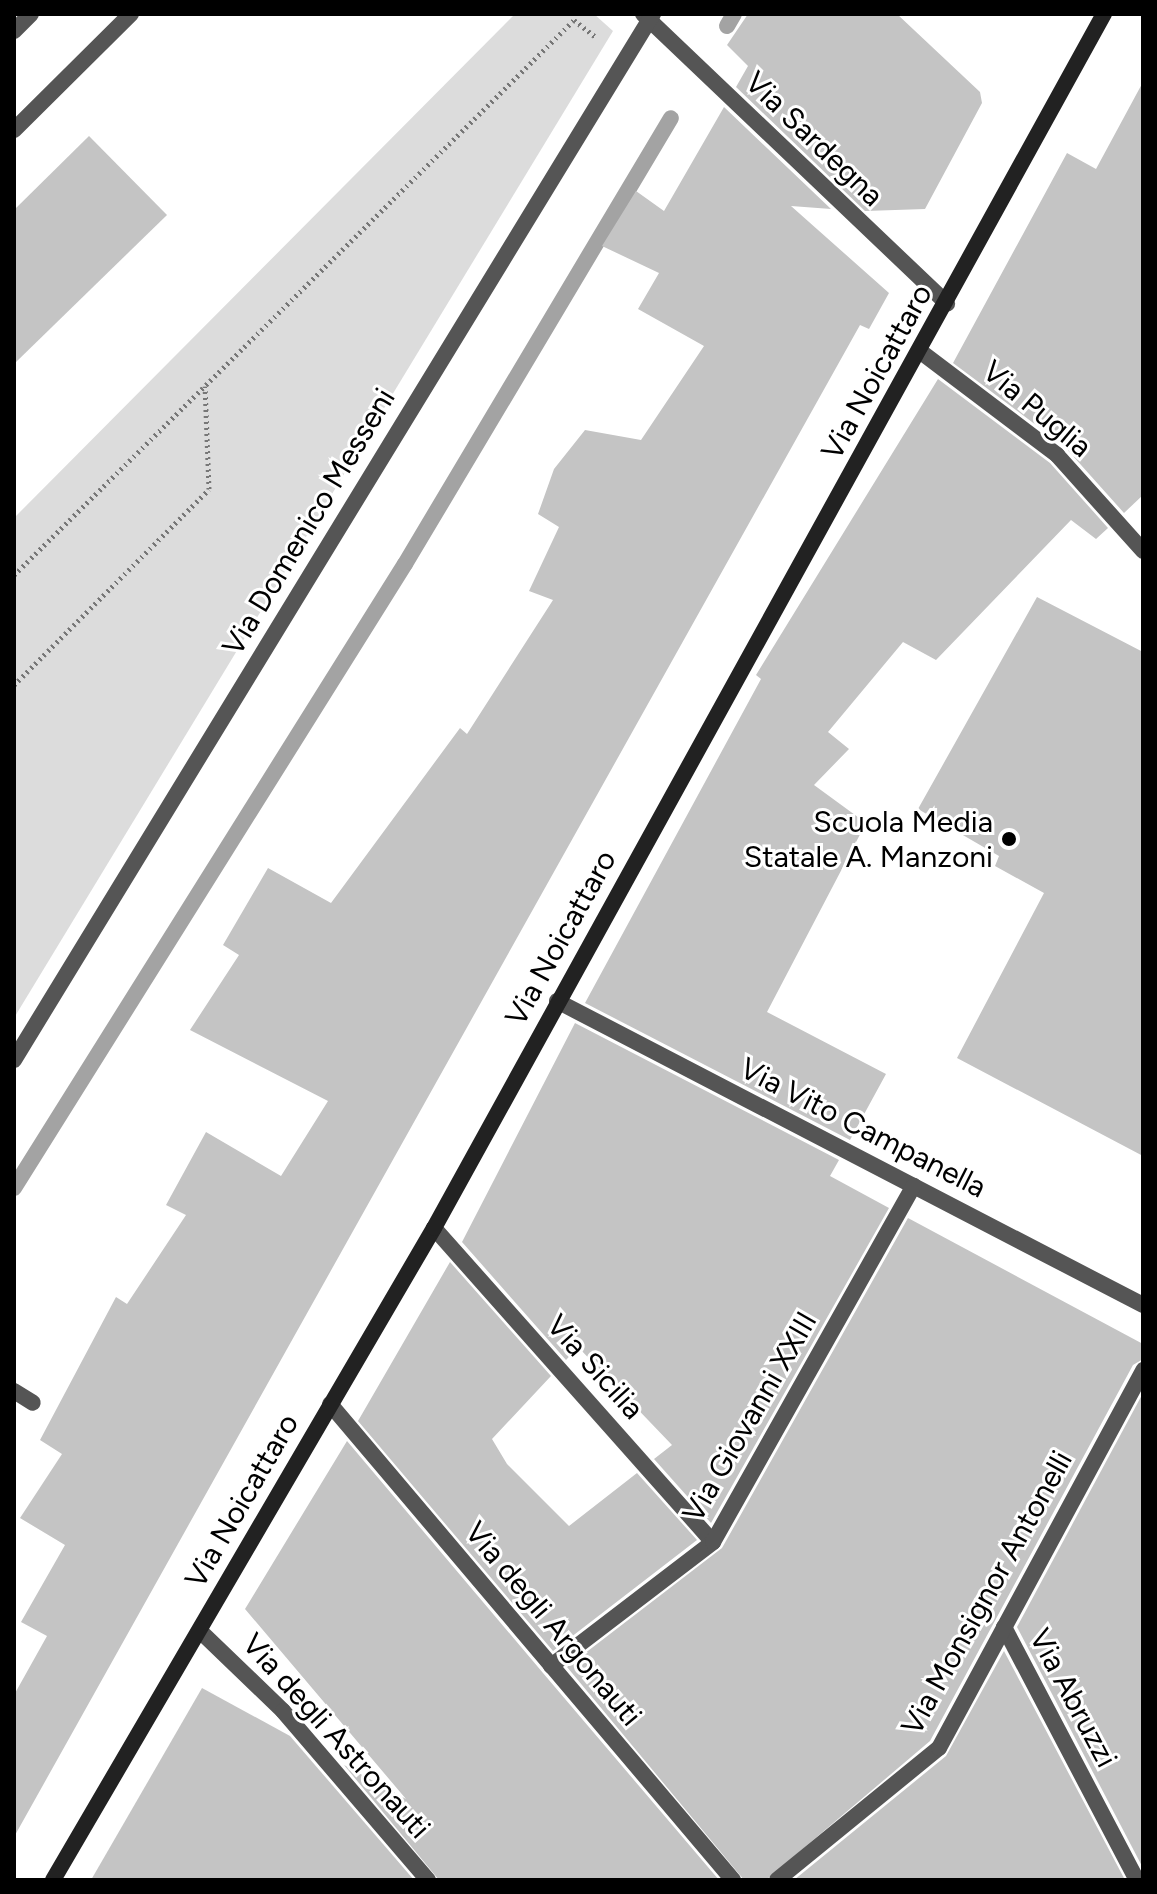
<!DOCTYPE html>
<html>
<head>
<meta charset="utf-8">
<style>
  body { margin:0 }
  #map { position:relative; width:1157px; height:1894px; overflow:hidden; background:#fff; font-family:Figtree,sans-serif }
  div>[style] { position:absolute }
  [style*='--x'] { left:calc(var(--x)*1px); top:calc(var(--y)*1px); width:calc(var(--w)*1px); rotate:calc(var(--a)*1deg) }
  .green>* { inset:0; background:#dcdcdc }
  .stream>* { height:16px; margin:-8px; padding:0 8px; transform-origin:8px; border-radius:8px; background:#a3a3a3 }
  .building>* { inset:0; background:#c4c4c4 }
  .path>* { height:5px; margin-top:-2.5px; transform-origin:0; background:repeating-linear-gradient(90deg,#777 0 2px,transparent 0 6px) }
  .lane>* { height:16px; margin:-8px; padding:0 8px; transform-origin:8px; border-radius:8px; background:#555 }
  .street>* { height:16px; margin:-8px; padding:0 8px; transform-origin:8px; border-radius:8px; background:#555 }
  .secondary>* { height:16px; margin:-8px; padding:0 8px; transform-origin:8px; border-radius:8px; background:#222 }
  .dots>* { width:22px; height:22px; translate:-50% -50%; box-sizing:border-box; border:4px solid #fff; border-radius:50% }
  span { translate:-50% -50%; white-space:nowrap; text-align:center; line-height:1.15; -webkit-text-stroke:6px #fff; paint-order:stroke }
  .street-label { font-size:30px; color:#000 }
  .poi-label { font-size:30px; color:#000 }
  .right { translate:-100% -50%; text-align:right }
  .frame { position:absolute; inset:0; border:16px solid #000; pointer-events:none }
</style>
</head>
<body>
<div id="map">
  <div class="green">
    <i style="clip-path:polygon(515px 14px,594px 14px,613px 31px,14px 1018px,14px 518px)"></i>
  </div>
  <div class="stream">
    <i style="--x:727;--y:26;--w:14;--a:-60"></i>
    <i style="--x:14;--y:1188;--w:736;--a:-57.93"></i>
    <i style="--x:405;--y:564;--w:519;--a:-59.19"></i>
  </div>
  <div class="building">
    <i style="clip-path:polygon(748px 14px,897px 14px,980px 92px,982px 103px,925px 209px,865px 211px,736px 87px,748px 66px,727px 45px)"></i>
    <i style="clip-path:polygon(1143px 82px,1143px 495px,1124px 513px,1064px 446px,953px 363px,1067px 153px,1096px 169px)"></i>
    <i style="clip-path:polygon(724px 107px,831px 209px,791px 206px,889px 293px,869px 329px,860px 325px,14px 1837px,14px 1695px,47px 1636px,21px 1622px,65px 1545px,20px 1518px,62px 1454px,40px 1440px,116px 1297px,127px 1304px,186px 1215px,166px 1205px,206px 1132px,281px 1176px,328px 1101px,190px 1030px,239px 955px,223px 945px,268px 868px,331px 903px,460px 728px,467px 734px,553px 600px,529px 591px,559px 527px,538px 514px,554px 469px,585px 430px,641px 440px,704px 346px,638px 309px,659px 273px,602px 246px,636px 191px,664px 211px)"></i>
    <i style="clip-path:polygon(89px 136px,167px 215px,14px 364px,14px 210px)"></i>
    <i style="clip-path:polygon(938px 379px,1050px 463px,1108px 528px,1096px 539px,1071px 520px,936px 660px,903px 642px,828px 732px,849px 749px,814px 785px,866px 823px,767px 1012px,886px 1074px,850px 1140px,585px 1003px,761px 679px,756px 675px)"></i>
    <i style="clip-path:polygon(1037px 597px,1143px 652px,1143px 1156px,957px 1058px,1044px 893px,995px 866px,999px 856px,918px 809px)"></i>
    <i style="clip-path:polygon(575px 1023px,839px 1160px,830px 1176px,889px 1208px,711px 1523px,654px 1459px,672px 1445px,578px 1347px,566px 1360px,462px 1242px)"></i>
    <i style="clip-path:polygon(908px 1218px,1143px 1344px,1143px 1359px,1133px 1365px,930px 1741px,766px 1880px,744px 1880px,567px 1667px,722px 1548px)"></i>
    <i style="clip-path:polygon(450px 1262px,551px 1376px,492px 1439px,507px 1464px,569px 1526px,637px 1473px,697px 1540px,553px 1651px,358px 1421px)"></i>
    <i style="clip-path:polygon(1143px 1393px,1143px 1868px,1017px 1627px)"></i>
    <i style="clip-path:polygon(347px 1441px,543px 1673px,719px 1880px,439px 1880px,344px 1765px,406px 1799px,245px 1609px)"></i>
    <i style="clip-path:polygon(1004px 1651px,1125px 1880px,794px 1880px,946px 1756px)"></i>
    <i style="clip-path:polygon(202px 1688px,290px 1736px,414px 1880px,91px 1880px)"></i>
  </div>
  <div class="path">
    <i style="--x:14;--y:575;--w:788;--a:-44.74"></i>
    <i style="--x:574;--y:20;--w:28;--a:38"></i>
    <i style="--x:14;--y:685;--w:276;--a:-45.1"></i>
    <i style="--x:209;--y:489;--w:103;--a:-92.2"></i>
  </div>
  <div class="lane">
    <i style="--x:14;--y:1391;--w:22;--a:32"></i>
  </div>
  <div class="street">
    <i style="--x:643;--y:14;--w:420;--a:43.6"></i>
    <i style="--x:14;--y:31;--w:24;--a:-45"></i>
    <i style="--x:14;--y:130;--w:165;--a:-44.8"></i>
    <i style="--x:921;--y:352;--w:171;--a:37.1"></i>
    <i style="--x:1057;--y:455;--w:129;--a:48.1"></i>
    <i style="--x:557;--y:1001;--w:660;--a:27.42"></i>
    <i style="--x:14;--y:1060;--w:1226;--a:-58.58"></i>
    <i style="--x:434;--y:1228;--w:420;--a:48.4"></i>
    <i style="--x:330;--y:1404;--w:624;--a:49.75"></i>
    <i style="--x:1004;--y:1627;--w:286;--a:62.3"></i>
    <i style="--x:200;--y:1631;--w:115;--a:43.9"></i>
    <i style="--x:283;--y:1711;--w:223;--a:49.4"></i>
    <i style="--x:551;--y:1666;--w:204;--a:-37.4"></i>
    <i style="--x:713;--y:1542;--w:409;--a:-60.6"></i>
    <i style="--x:777;--y:1880;--w:209;--a:-39.2"></i>
    <i style="--x:939;--y:1748;--w:430;--a:-61.6"></i>
  </div>
  <div class="secondary">
    <i style="--x:53;--y:1880;--w:755;--a:-59.7"></i>
    <i style="--x:434;--y:1228;--w:1387;--a:-61.11"></i>
  </div>
  <div class="dots">
    <i style="left:1009px;top:839px;background:#000"></i>
  </div>
  <div class="street-label">
    <span style="left:814px;top:139px;rotate:44deg">Via Sardegna</span>
    <span style="left:877px;top:372px;rotate:-61deg">Via Noicattaro</span>
    <span style="left:1037px;top:409px;rotate:40deg">Via Puglia</span>
    <span style="left:309px;top:522px;rotate:-59deg">Via Domenico Messeni</span>
    <span style="left:561px;top:938px;rotate:-61deg">Via Noicattaro</span>
    <span style="left:863px;top:1128px;rotate:27deg">Via Vito Campanella</span>
    <span style="left:595px;top:1367px;rotate:48deg">Via Sicilia</span>
    <span style="left:750px;top:1417px;rotate:-60deg">Via Giovanni XXIII</span>
    <span style="left:242px;top:1501px;rotate:-60deg">Via Noicattaro</span>
    <span style="left:987px;top:1593px;rotate:-61deg">Via Monsignor Antonelli</span>
    <span style="left:553px;top:1624px;rotate:50deg">Via degli Argonauti</span>
    <span style="left:1073px;top:1698px;rotate:62deg">Via Abruzzi</span>
    <span style="left:336px;top:1736px;rotate:48deg">Via degli Astronauti</span>
  </div>
  <div class="poi-label">
    <span class="right" style="left:993px;top:839px">Scuola Media<br>Statale A. Manzoni</span>
  </div>
  <div class="frame"></div>
</div>
</body>
</html>
